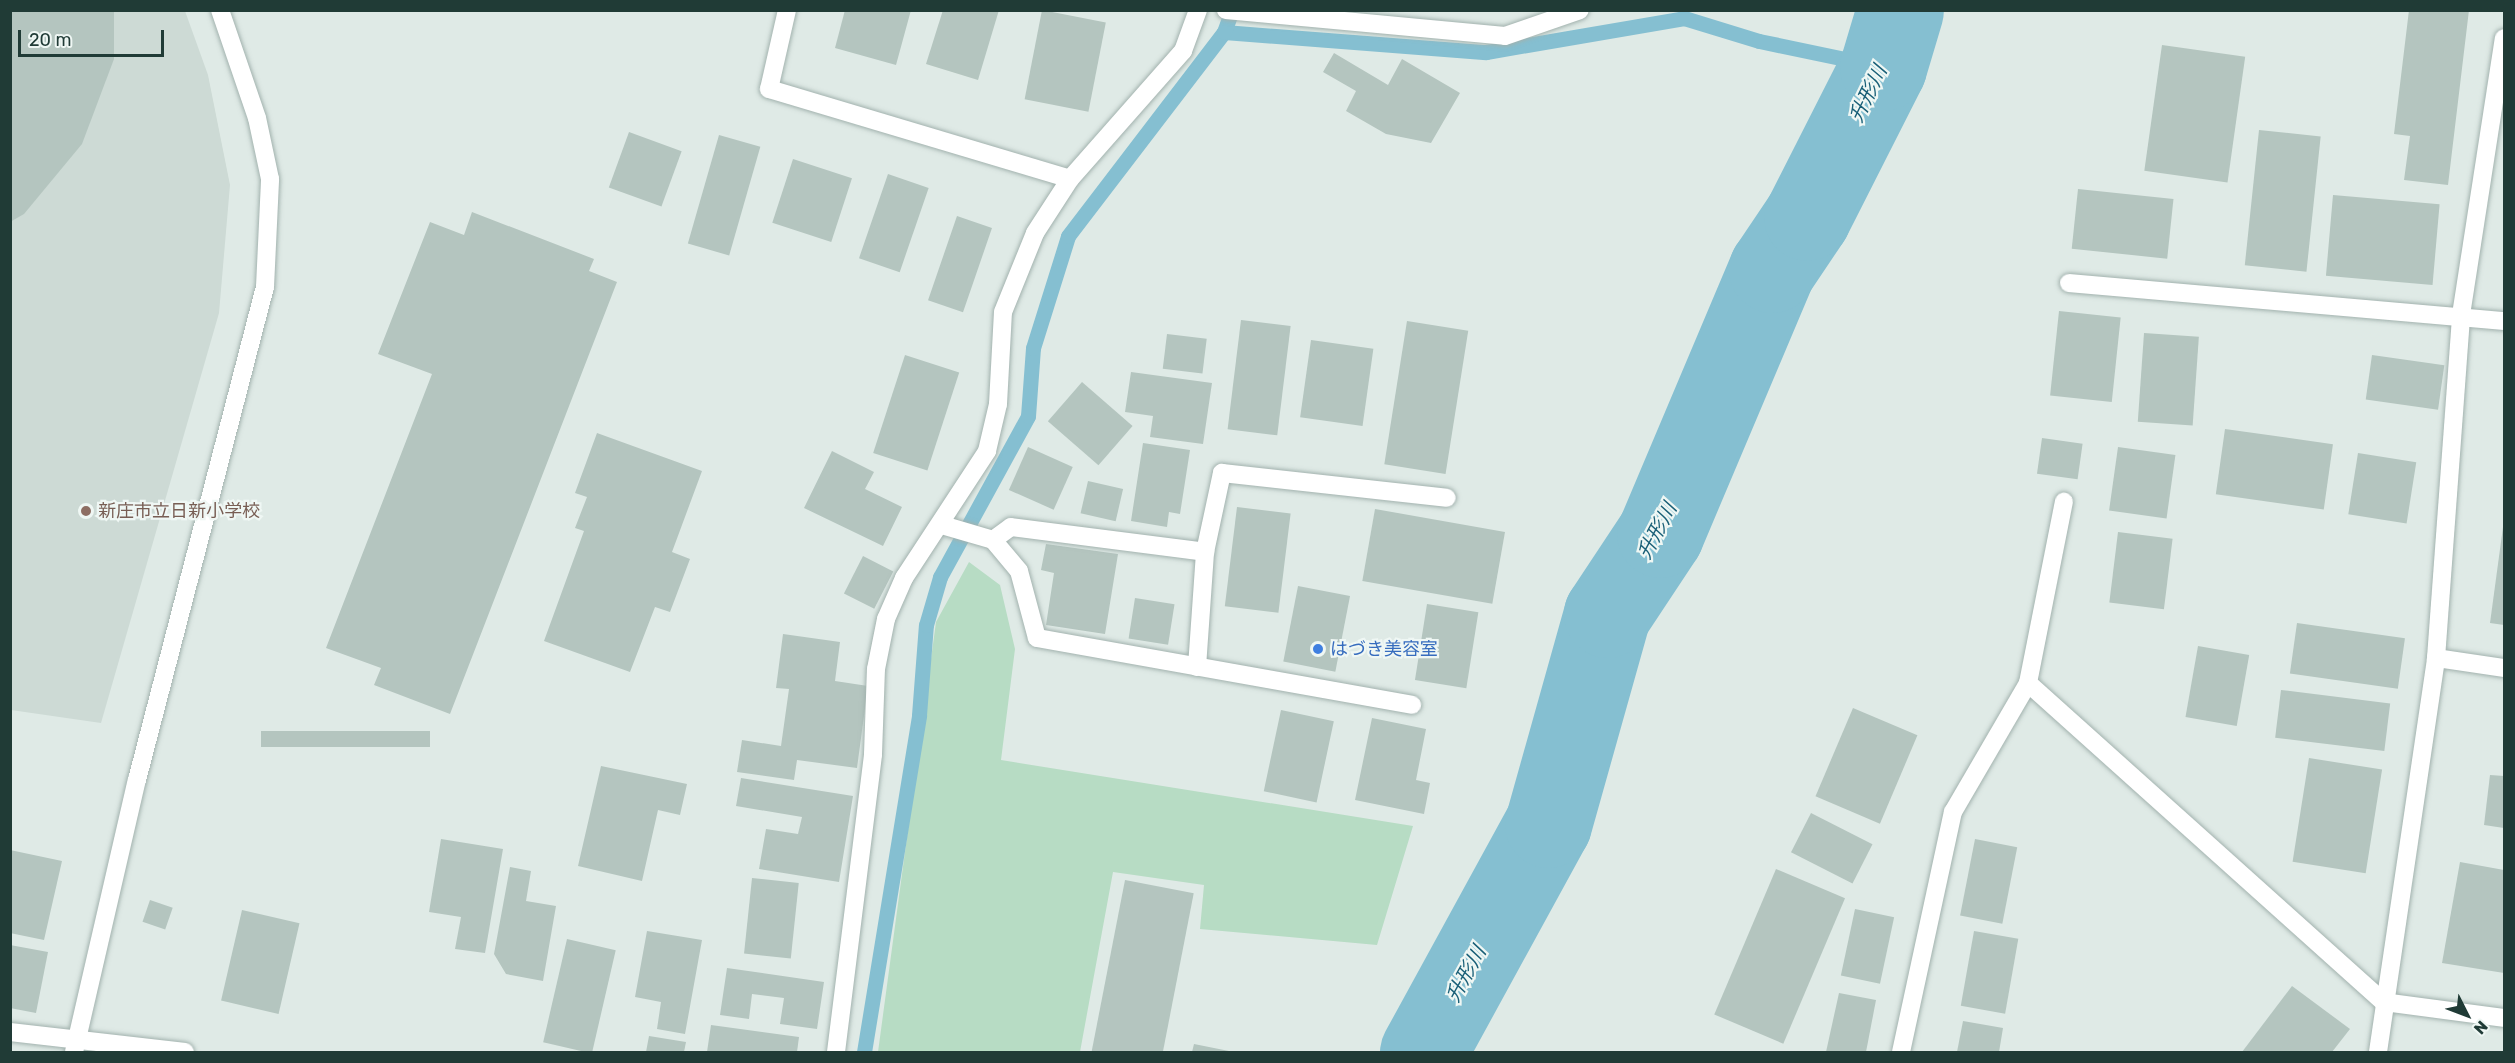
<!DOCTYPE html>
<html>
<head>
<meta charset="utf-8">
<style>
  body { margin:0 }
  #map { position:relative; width:2515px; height:1063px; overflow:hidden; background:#dfeae6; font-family:Rubik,"Noto Sans JP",sans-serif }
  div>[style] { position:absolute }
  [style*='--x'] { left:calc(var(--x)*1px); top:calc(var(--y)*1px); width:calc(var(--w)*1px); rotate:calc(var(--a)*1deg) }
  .built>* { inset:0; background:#cddad5 }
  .green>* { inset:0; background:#b7dcc4 }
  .stream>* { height:15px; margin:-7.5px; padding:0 7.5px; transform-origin:7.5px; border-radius:7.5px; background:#85bfd1 }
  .river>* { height:87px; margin:-43.5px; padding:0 43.5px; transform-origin:43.5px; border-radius:43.5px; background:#85bfd1 }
  .building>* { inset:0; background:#b4c5bf; transform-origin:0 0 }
  .roads { filter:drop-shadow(0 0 2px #a2b2ae) drop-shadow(0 0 2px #a2b2ae) }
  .minor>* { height:18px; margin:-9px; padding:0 9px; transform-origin:9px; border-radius:9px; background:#fff }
  .dots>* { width:16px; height:16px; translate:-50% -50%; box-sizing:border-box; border:3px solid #eff7f4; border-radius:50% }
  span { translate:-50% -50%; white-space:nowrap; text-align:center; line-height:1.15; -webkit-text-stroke:4.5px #eff7f4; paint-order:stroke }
  .education-label { font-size:18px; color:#785e54 }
  .left { translate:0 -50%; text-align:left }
  .shop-label { font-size:18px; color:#366cbe }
  .water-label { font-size:20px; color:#195f77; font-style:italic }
  .frame { position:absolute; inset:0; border:12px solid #203b36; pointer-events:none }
  .north { position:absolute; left:2437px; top:985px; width:60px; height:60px; -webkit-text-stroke:4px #eff7f4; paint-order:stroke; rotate:132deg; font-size:16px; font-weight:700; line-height:24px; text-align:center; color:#203b36 }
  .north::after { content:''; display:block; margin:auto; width:21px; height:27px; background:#203b36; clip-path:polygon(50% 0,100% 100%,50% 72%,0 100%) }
  .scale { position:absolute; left:18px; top:30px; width:146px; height:27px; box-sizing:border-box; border:3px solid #203b36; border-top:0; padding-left:8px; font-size:18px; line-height:21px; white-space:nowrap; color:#203b36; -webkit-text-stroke:4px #eff7f4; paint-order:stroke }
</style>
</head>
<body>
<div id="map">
  <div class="built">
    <i style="clip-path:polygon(11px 11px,185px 11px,208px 75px,230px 185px,219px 313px,101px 723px,11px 710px)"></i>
  </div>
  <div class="green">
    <i style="clip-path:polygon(969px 562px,1000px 585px,1015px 649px,1001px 760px,1413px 826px,1377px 945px,1200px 929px,1204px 885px,1113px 872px,1080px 1052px,878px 1052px,936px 622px)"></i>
  </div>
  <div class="stream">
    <i style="--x:1224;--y:32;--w:263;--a:4.4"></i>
    <i style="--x:1486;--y:52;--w:201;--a:-9.7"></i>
    <i style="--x:1684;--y:18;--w:78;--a:17"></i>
    <i style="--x:1759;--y:41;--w:127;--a:11.8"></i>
    <i style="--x:864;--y:1052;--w:341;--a:-80.7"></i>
    <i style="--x:919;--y:715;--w:90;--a:-85.6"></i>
    <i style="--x:926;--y:625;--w:50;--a:-73.7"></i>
    <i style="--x:940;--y:577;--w:183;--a:-61.3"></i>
    <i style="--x:1028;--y:416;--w:68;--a:-85.8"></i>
    <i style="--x:1033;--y:348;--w:117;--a:-72.6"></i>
    <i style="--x:1068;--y:236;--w:257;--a:-52.6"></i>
    <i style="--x:1224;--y:32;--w:23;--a:-70"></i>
  </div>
  <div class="river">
    <i style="--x:1423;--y:1052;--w:260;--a:-61.3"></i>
    <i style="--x:1548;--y:824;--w:218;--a:-74.3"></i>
    <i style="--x:1607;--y:614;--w:96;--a:-56.5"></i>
    <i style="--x:1660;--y:534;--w:288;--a:-67.1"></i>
    <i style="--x:1772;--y:269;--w:63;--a:-56.1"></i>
    <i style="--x:1807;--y:217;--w:168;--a:-63.1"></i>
    <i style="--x:1883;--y:67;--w:59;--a:-73.4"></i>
  </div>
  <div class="building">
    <i style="clip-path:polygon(10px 10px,114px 10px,114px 59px,82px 144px,24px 214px,10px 222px)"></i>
    <i style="clip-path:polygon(845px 10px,911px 10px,896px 65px,835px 48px)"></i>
    <i style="clip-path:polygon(943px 10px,999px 10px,978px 80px,926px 64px)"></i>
    <i style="left:1042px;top:10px;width:65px;height:91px;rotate:11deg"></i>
    <i style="clip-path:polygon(2409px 10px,2469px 10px,2448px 185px,2404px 180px,2410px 136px,2394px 134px)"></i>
    <i style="left:2162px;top:45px;width:84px;height:127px;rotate:8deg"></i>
    <i style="clip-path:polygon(1334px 53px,1388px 85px,1402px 59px,1460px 93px,1431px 143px,1386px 134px,1346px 111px,1356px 91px,1323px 72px)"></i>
    <i style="left:2259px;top:130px;width:62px;height:136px;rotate:6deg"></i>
    <i style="left:629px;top:132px;width:56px;height:59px;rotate:20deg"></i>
    <i style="left:719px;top:135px;width:43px;height:113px;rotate:16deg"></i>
    <i style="left:793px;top:159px;width:62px;height:67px;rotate:18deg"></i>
    <i style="left:888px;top:174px;width:43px;height:89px;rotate:19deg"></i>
    <i style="left:2078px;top:189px;width:96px;height:60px;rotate:6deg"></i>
    <i style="left:2333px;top:195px;width:107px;height:81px;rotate:5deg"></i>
    <i style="clip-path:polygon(472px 212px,594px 259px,589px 271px,617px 282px,450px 714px,374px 685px,381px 668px,326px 648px,432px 374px,378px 354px,430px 222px,464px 235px)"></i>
    <i style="left:957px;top:216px;width:37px;height:89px;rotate:19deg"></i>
    <i style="left:2059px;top:311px;width:62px;height:85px;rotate:6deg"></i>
    <i style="left:1241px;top:320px;width:50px;height:110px;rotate:7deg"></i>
    <i style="left:1407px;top:321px;width:62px;height:145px;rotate:9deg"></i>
    <i style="left:2144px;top:333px;width:55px;height:89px;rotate:4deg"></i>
    <i style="left:1167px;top:334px;width:40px;height:35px;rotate:7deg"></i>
    <i style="left:1311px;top:340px;width:63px;height:78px;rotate:8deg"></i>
    <i style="left:905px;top:355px;width:57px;height:103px;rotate:18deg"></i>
    <i style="left:2372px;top:355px;width:73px;height:45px;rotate:8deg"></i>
    <i style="clip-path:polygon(1131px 372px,1212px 383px,1203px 444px,1150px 437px,1153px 416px,1125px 412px)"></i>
    <i style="left:1082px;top:382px;width:67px;height:52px;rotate:41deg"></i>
    <i style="left:2225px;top:429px;width:109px;height:66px;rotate:8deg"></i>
    <i style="clip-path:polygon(597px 433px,702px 471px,672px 552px,690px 559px,670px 612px,655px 607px,630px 672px,544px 641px,584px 531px,575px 528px,587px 497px,575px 493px)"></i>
    <i style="left:2042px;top:438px;width:41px;height:36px;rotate:8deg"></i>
    <i style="clip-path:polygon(1143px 443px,1190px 450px,1180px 514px,1169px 512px,1167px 527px,1131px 521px)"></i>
    <i style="left:1028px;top:447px;width:49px;height:47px;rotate:24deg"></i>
    <i style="left:2118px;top:447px;width:58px;height:64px;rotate:8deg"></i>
    <i style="clip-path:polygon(832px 451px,874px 472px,865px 489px,902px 507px,883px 546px,804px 508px)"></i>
    <i style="left:2358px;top:453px;width:59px;height:62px;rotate:9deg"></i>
    <i style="left:1088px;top:481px;width:36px;height:33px;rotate:13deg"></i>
    <i style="left:1237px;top:507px;width:54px;height:100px;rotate:7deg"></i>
    <i style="left:1375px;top:509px;width:132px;height:73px;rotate:10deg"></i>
    <i style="clip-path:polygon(2503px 527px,2504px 527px,2504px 625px,2490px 623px)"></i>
    <i style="left:2118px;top:532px;width:55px;height:71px;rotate:7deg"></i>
    <i style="clip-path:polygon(1046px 544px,1118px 554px,1105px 634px,1046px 625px,1054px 573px,1041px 570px)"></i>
    <i style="left:863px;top:556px;width:34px;height:42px;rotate:27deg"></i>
    <i style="left:1298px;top:586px;width:53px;height:77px;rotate:11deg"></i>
    <i style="left:1135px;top:598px;width:40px;height:41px;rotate:9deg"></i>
    <i style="left:1427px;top:604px;width:52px;height:77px;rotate:9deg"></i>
    <i style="left:2297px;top:623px;width:109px;height:51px;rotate:8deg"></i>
    <i style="clip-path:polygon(783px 634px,840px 642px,835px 681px,868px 686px,857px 768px,797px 760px,794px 780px,737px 772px,742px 740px,781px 746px,789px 689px,776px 688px)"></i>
    <i style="left:2198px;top:646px;width:52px;height:72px;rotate:10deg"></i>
    <i style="left:2281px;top:690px;width:110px;height:48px;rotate:7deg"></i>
    <i style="left:1853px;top:708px;width:70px;height:96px;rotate:23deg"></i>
    <i style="left:1281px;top:710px;width:54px;height:83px;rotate:12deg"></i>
    <i style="clip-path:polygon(1372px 718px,1426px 729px,1416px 780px,1430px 783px,1424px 814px,1355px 800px)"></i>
    <i style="left:261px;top:731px;width:169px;height:16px"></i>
    <i style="left:2309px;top:758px;width:74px;height:105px;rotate:9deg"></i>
    <i style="clip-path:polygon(601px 766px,687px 784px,680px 815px,658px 810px,642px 881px,578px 866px)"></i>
    <i style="clip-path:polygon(2490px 775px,2504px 776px,2504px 828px,2484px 825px)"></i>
    <i style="clip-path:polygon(741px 778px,853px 796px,839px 882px,759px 869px,766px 829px,798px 834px,802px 817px,736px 806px)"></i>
    <i style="left:1811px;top:813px;width:69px;height:44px;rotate:27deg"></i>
    <i style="clip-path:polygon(441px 839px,503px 849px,485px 953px,455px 949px,461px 917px,429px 912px)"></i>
    <i style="left:1975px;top:839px;width:43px;height:78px;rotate:11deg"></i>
    <i style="clip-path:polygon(10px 850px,62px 861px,44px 940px,10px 933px)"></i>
    <i style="clip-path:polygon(2460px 862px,2504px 870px,2504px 973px,2442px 963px)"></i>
    <i style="clip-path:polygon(510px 867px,531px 871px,526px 901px,556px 906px,543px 981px,506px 974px,494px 954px)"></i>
    <i style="left:1776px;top:869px;width:75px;height:158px;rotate:23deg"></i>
    <i style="left:752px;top:878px;width:47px;height:76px;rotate:6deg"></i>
    <i style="left:1125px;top:880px;width:70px;height:175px;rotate:11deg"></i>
    <i style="left:150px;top:900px;width:24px;height:23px;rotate:19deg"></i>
    <i style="left:1855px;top:909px;width:40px;height:68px;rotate:12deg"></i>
    <i style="left:242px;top:910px;width:59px;height:93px;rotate:13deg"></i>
    <i style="clip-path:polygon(647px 931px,702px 940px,685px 1034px,657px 1029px,661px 1002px,635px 997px)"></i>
    <i style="left:1974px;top:931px;width:45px;height:76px;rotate:10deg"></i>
    <i style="left:567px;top:939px;width:50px;height:106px;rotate:13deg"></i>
    <i style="clip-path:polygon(10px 945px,48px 952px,36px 1013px,10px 1008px)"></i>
    <i style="clip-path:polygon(727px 968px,824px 982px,817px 1029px,780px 1024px,784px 998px,752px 994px,749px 1019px,720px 1015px)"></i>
    <i style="clip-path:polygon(2292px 986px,2350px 1029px,2332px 1052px,2242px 1052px)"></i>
    <i style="clip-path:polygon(1839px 993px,1876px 1000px,1866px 1052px,1826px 1052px)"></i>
    <i style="clip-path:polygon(1963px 1021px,2003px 1028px,1999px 1052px,1957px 1052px)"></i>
    <i style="clip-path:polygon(711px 1025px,799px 1037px,797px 1052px,707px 1052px)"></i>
    <i style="clip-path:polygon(649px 1036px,686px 1042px,684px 1052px,646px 1052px)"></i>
    <i style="clip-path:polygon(1194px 1044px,1229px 1051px,1229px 1052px,1192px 1052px)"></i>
  </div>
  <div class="roads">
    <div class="minor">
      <i style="--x:787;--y:10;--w:81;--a:102.8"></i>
      <i style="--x:769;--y:89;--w:314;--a:16.6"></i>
      <i style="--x:1226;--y:10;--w:280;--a:5.3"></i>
      <i style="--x:1505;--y:36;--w:79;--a:-19.1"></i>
      <i style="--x:2069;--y:283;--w:437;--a:5"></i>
      <i style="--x:942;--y:525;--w:53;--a:16.4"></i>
      <i style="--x:993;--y:540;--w:40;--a:50"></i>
      <i style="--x:1019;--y:571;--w:69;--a:75"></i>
      <i style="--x:1037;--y:638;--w:381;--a:10.1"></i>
      <i style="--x:993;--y:540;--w:22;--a:-36"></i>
      <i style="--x:1011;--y:527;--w:196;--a:7.3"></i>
      <i style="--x:2436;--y:658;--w:69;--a:8.4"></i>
      <i style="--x:1197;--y:667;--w:115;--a:-86"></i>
      <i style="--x:1205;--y:552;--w:81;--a:-77.9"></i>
      <i style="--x:1222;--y:473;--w:226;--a:6.3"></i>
      <i style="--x:2028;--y:683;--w:185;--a:-78.8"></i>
      <i style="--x:10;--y:1032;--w:176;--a:6.5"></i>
      <i style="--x:74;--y:1052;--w:279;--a:-77"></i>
      <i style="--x:137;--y:780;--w:509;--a:-75.45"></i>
      <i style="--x:265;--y:287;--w:108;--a:-87.3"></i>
      <i style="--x:270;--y:179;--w:62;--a:-102"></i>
      <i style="--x:257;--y:118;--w:114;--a:-108.9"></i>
      <i style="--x:836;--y:1052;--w:300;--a:-82.9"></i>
      <i style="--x:873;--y:754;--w:85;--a:-88"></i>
      <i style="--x:876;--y:669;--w:51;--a:-78.7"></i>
      <i style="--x:886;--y:619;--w:45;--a:-66.3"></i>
      <i style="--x:904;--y:578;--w:152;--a:-56.8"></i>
      <i style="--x:987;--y:451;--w:48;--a:-76.8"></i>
      <i style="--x:998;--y:404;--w:92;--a:-86.9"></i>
      <i style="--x:1003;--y:312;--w:85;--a:-67.9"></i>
      <i style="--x:1035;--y:233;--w:64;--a:-57.1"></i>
      <i style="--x:1070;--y:179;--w:171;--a:-48.6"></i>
      <i style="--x:1183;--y:51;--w:44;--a:-69.9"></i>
      <i style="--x:1901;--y:1052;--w:246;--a:-77.8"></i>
      <i style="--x:1953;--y:812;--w:149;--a:-59.8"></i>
      <i style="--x:2028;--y:683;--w:478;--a:41.9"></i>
      <i style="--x:2384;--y:1002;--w:121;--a:7.6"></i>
      <i style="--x:2378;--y:1052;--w:398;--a:-81.6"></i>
      <i style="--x:2436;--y:658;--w:344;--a:-85.8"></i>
      <i style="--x:2461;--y:315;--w:280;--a:-81.2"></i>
    </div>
  </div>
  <div class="dots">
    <i style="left:86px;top:511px;background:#8d6e63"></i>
    <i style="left:1318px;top:649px;background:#3f7fe0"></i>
  </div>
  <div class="education-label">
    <span class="left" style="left:98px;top:511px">新庄市立日新小学校</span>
  </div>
  <div class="shop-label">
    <span class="left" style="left:1330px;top:649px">はづき美容室</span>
  </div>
  <div class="water-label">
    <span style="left:1868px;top:94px;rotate:-64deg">升形川</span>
    <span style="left:1657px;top:531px;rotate:-62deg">升形川</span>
    <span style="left:1466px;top:974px;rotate:-61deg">升形川</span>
  </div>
  <div class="frame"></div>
  <div class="north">N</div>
  <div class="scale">20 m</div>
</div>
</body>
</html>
